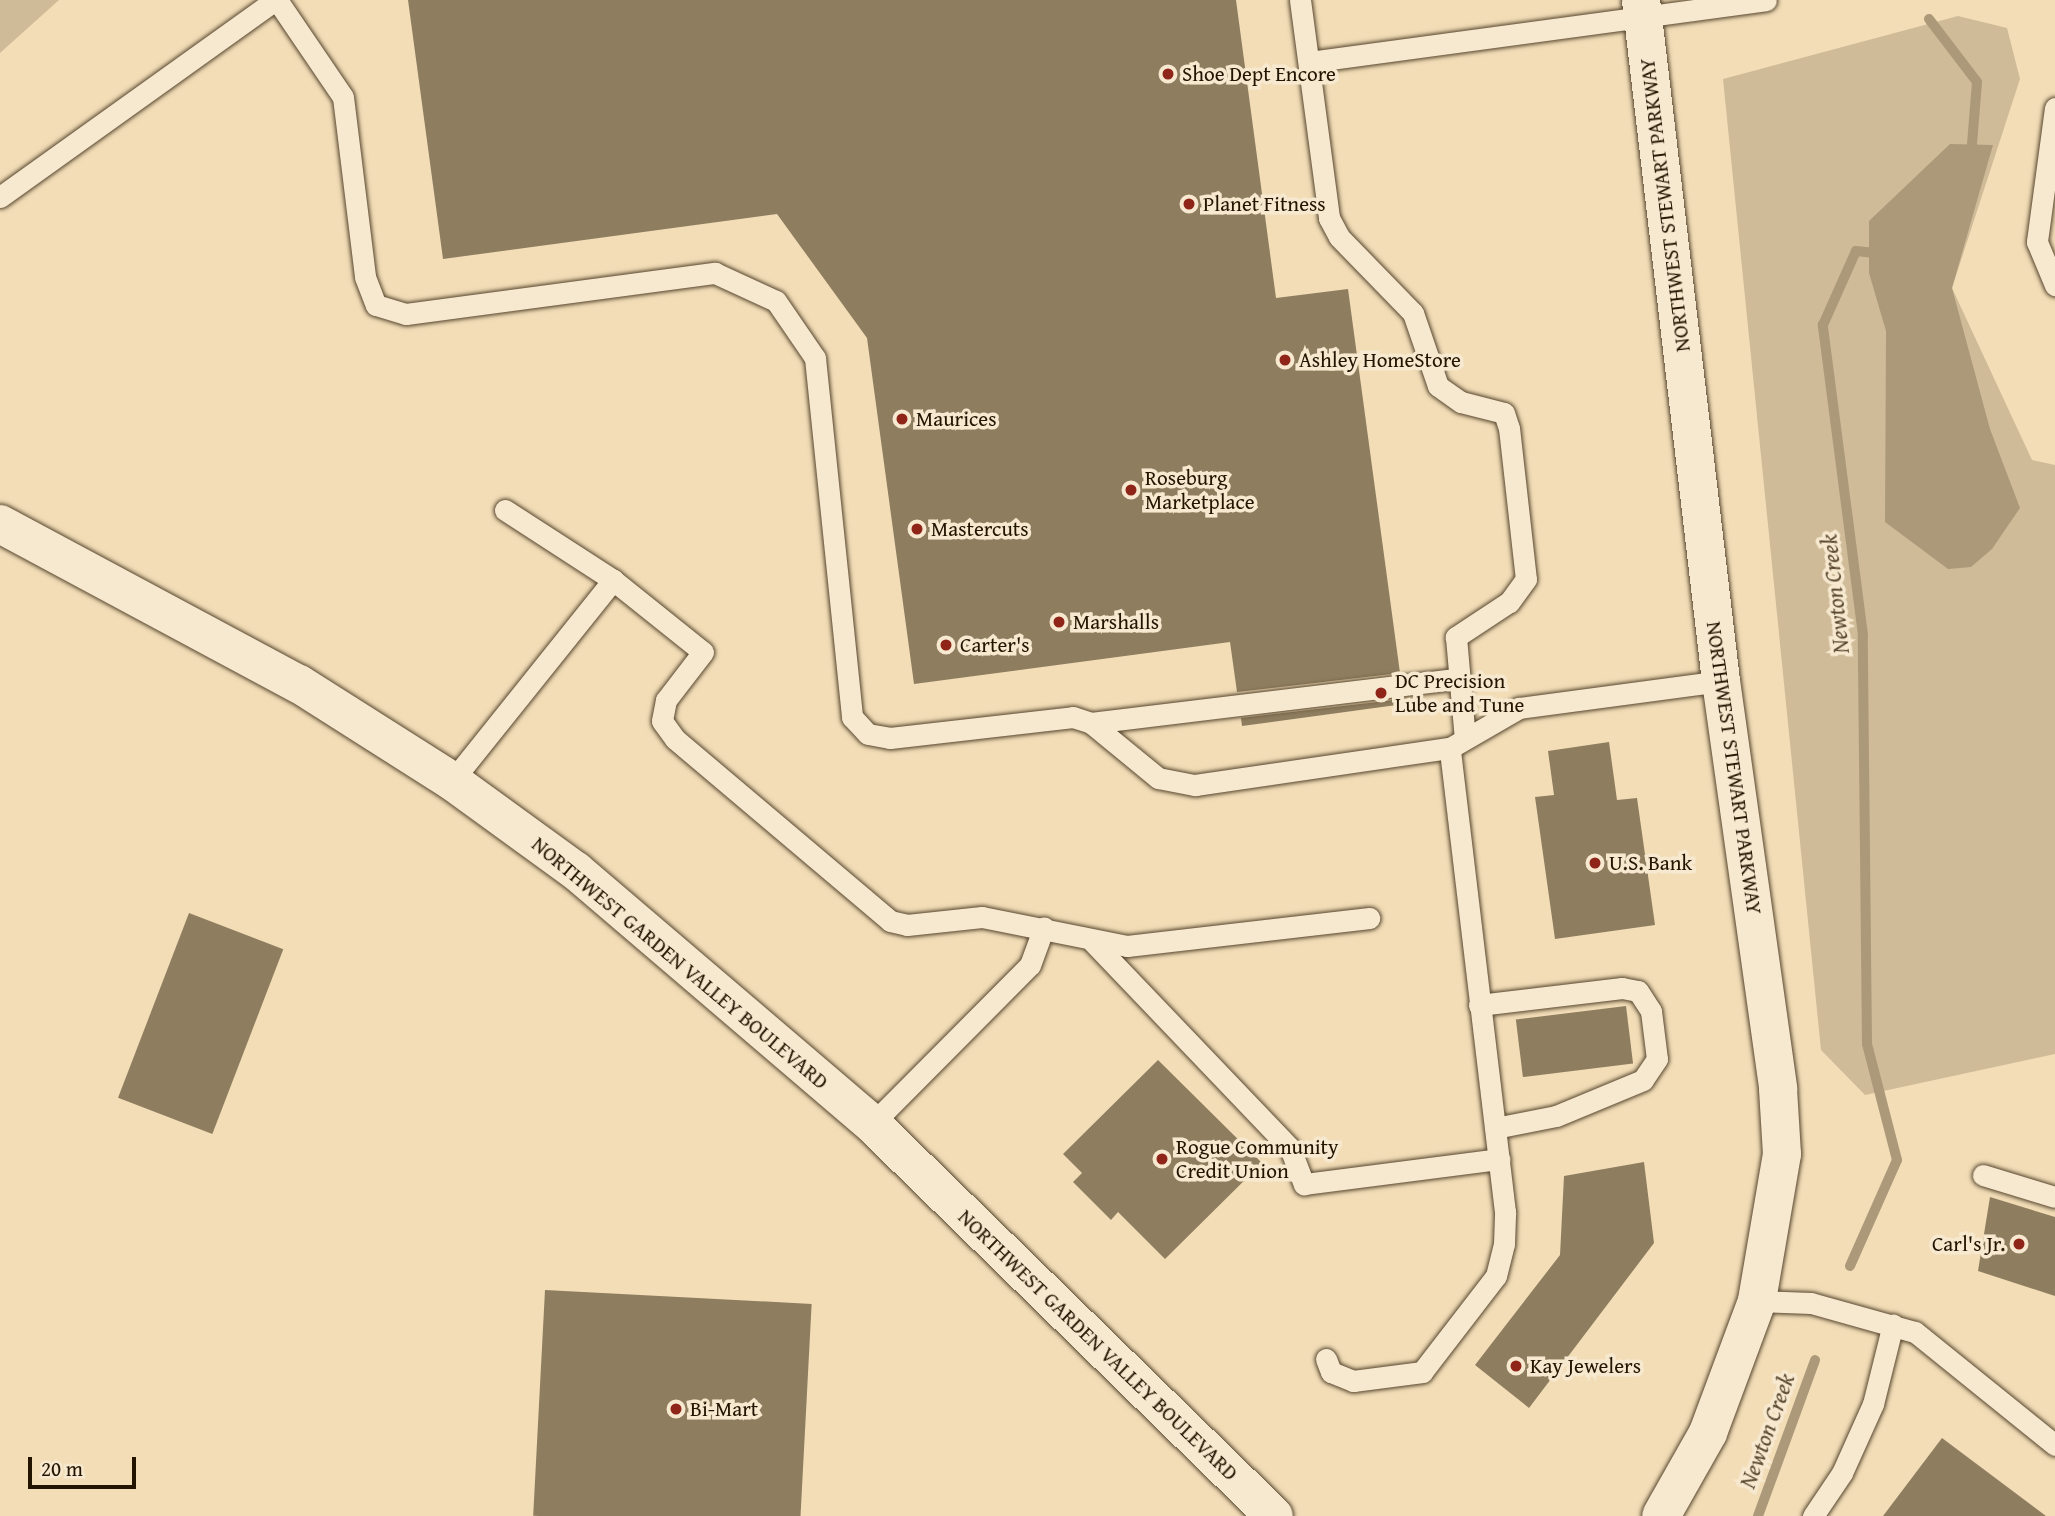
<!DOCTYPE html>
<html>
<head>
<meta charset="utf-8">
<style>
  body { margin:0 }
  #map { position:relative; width:2055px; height:1516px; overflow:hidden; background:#f2ddb7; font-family:"Gentium Book Plus",serif }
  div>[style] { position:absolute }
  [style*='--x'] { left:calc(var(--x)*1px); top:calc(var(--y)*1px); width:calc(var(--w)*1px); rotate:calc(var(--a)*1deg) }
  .green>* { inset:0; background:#cfbb98 }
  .water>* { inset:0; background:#ac9979 }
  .stream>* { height:10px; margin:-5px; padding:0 5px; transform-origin:5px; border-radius:5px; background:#ac9979 }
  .building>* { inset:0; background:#8f7d5f; transform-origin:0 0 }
  .roads { filter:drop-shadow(0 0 2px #57462e) drop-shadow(0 0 2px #57462e) }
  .lane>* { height:21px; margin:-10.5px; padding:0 10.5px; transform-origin:10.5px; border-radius:10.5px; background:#f7e9d0 }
  .secondary>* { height:38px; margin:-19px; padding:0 19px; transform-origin:19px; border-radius:19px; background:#f7e9d0 }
  .dots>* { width:19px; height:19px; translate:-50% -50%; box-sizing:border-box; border:4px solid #f7e9d0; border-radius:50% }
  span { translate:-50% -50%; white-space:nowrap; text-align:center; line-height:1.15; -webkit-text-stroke:7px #f7e9d0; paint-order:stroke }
  .poi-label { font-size:21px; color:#231400 }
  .left { translate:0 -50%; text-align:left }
  .right { translate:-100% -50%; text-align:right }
  .street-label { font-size:21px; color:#231400 }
  .water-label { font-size:23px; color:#5a4930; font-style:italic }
  .scale { position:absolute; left:28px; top:1457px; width:108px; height:32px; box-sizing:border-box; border:4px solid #231400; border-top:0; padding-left:9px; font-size:21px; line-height:24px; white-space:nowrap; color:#231400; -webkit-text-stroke:5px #f7e9d0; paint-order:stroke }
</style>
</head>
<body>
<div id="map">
  <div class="green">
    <i style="clip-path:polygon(0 0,59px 0,0 53px)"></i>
    <i style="clip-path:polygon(1958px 16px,2007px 28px,2020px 79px,1952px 288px,2032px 460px,2055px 465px,2055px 1054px,1865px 1095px,1821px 1050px,1723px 79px)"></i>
  </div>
  <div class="water">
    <i style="clip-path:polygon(1950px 144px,1993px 145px,1952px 288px,1990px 429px,2020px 508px,1992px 549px,1971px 567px,1948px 569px,1885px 522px,1886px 331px,1869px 273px,1869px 221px)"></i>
  </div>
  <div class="stream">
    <i style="--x:1929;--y:19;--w:79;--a:52.7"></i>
    <i style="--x:1977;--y:82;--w:75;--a:94.6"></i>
    <i style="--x:1850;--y:1266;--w:116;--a:-66.1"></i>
    <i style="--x:1897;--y:1160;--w:120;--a:-104.5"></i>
    <i style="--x:1867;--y:1044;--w:409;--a:-90.6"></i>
    <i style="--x:1863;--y:635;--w:313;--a:-97.4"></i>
    <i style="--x:1823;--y:325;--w:81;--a:-66"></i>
    <i style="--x:1856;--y:251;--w:27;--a:6"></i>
    <i style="--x:1758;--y:1516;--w:166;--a:-69.9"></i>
  </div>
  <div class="building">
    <i style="clip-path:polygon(408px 0,1236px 0,1276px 298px,1348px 289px,1400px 673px,1237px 692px,1230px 642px,914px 684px,867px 338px,777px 214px,443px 259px)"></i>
    <i style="clip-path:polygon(1403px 699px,1404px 704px,1242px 726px,1241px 718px)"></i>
    <i style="clip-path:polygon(1609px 742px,1617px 800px,1637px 798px,1655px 925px,1555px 939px,1535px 797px,1554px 795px,1548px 751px)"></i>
    <i style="left:189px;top:913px;width:101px;height:198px;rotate:21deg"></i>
    <i style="left:1626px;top:1006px;width:58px;height:111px;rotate:83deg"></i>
    <i style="clip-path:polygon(1158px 1060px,1262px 1163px,1165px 1259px,1118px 1212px,1111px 1220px,1073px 1182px,1082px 1173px,1063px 1154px)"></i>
    <i style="clip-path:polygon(1644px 1162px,1654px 1243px,1529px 1408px,1475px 1365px,1560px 1255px,1564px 1176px)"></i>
    <i style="clip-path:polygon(1990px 1197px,2055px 1217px,2055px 1296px,1978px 1271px)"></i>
    <i style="left:545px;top:1290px;width:267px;height:226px;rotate:3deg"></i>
    <i style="clip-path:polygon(1942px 1438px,2046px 1516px,1883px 1516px)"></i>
  </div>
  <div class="roads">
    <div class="lane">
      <i style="--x:277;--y:0;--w:117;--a:55.8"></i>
      <i style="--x:343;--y:97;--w:181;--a:83"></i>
      <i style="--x:365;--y:277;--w:30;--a:69"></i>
      <i style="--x:376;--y:305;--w:31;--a:17"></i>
      <i style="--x:406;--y:314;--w:312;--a:-7.6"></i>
      <i style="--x:715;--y:273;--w:67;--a:24.7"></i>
      <i style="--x:776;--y:301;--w:69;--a:55.6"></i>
      <i style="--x:815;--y:358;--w:361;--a:84.1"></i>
      <i style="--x:852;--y:717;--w:23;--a:47"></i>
      <i style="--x:868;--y:734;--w:22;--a:10"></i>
      <i style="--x:890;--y:738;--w:184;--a:-6.5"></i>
      <i style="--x:1073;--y:717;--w:19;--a:18"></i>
      <i style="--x:1091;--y:723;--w:87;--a:39.4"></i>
      <i style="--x:1158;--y:778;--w:38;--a:11"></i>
      <i style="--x:1195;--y:785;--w:258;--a:-8.3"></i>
      <i style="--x:1450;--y:748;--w:80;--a:-30.1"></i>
      <i style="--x:1519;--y:708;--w:204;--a:-7.6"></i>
      <i style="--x:1300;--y:0;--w:220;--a:82.4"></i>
      <i style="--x:1329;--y:218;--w:21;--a:62"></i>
      <i style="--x:1339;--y:237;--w:106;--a:45.8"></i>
      <i style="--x:1413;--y:313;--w:77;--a:71.1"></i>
      <i style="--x:1438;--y:386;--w:28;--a:35"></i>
      <i style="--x:1461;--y:402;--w:44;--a:14.3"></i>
      <i style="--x:1504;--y:413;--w:16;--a:72"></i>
      <i style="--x:1509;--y:428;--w:152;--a:83.6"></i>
      <i style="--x:1526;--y:579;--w:29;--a:126"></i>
      <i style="--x:1509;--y:602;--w:64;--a:146.6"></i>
      <i style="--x:1456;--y:637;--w:102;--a:85"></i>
      <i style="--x:1309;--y:62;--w:461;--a:-7.7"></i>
      <i style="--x:2055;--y:108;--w:135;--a:97.7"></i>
      <i style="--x:2037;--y:242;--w:47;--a:67.3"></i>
      <i style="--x:0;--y:197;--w:338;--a:-35.6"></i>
      <i style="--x:505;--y:510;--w:129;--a:32.9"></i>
      <i style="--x:1091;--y:723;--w:369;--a:-6.9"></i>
      <i style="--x:452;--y:781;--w:258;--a:-51.3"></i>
      <i style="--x:613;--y:580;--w:115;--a:38.7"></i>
      <i style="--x:703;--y:652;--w:61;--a:127.6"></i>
      <i style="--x:666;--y:700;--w:21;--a:101"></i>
      <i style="--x:662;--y:721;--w:22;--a:54"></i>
      <i style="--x:675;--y:739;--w:282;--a:40.2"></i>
      <i style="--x:890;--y:921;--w:17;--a:13"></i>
      <i style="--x:907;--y:925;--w:75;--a:-6.1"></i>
      <i style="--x:982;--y:917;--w:148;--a:11.3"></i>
      <i style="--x:1127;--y:946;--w:244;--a:-6.6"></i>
      <i style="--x:1092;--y:941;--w:286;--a:46.3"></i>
      <i style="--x:1290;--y:1148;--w:39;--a:69"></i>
      <i style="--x:1304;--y:1184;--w:197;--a:-7.3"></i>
      <i style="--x:1479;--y:1005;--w:144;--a:-6.8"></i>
      <i style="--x:1622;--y:988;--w:16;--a:11"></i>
      <i style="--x:1638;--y:991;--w:24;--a:57"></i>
      <i style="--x:1651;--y:1011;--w:48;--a:82.9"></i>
      <i style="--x:1657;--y:1059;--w:25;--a:124"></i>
      <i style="--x:1643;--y:1080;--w:94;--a:157.5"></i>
      <i style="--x:1556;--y:1116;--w:62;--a:168.9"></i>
      <i style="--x:872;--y:1124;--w:224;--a:-45.2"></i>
      <i style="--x:1030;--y:965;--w:40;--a:-69.8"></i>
      <i style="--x:1983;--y:1175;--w:75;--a:17"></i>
      <i style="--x:1757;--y:1301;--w:54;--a:2.1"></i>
      <i style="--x:1811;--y:1303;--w:108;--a:15.6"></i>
      <i style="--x:1915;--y:1332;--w:180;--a:38.9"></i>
      <i style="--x:1326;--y:1359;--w:14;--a:69"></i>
      <i style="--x:1331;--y:1372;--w:24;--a:22"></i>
      <i style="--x:1353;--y:1381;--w:70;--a:-7.4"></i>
      <i style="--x:1422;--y:1372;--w:121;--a:-52.4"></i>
      <i style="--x:1496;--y:1276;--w:33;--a:-76"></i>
      <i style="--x:1504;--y:1244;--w:32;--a:-88"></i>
      <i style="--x:1505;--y:1212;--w:467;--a:-96.8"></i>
      <i style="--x:1813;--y:1516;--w:52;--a:-56"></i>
      <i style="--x:1842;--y:1473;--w:76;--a:-65.8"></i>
      <i style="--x:1873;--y:1404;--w:82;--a:-76"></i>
    </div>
    <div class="secondary">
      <i style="--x:1641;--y:0;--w:686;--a:83.3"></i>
      <i style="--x:1721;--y:681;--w:412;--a:82"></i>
      <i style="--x:1778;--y:1089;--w:65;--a:86.5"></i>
      <i style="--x:1782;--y:1154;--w:149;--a:99.7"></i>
      <i style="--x:1757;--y:1301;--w:141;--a:110.4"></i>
      <i style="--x:1708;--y:1433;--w:95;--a:119.5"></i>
      <i style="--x:0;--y:524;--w:339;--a:28.2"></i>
      <i style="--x:299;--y:684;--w:181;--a:32.4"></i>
      <i style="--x:452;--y:781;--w:153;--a:36"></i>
      <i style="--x:576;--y:871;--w:389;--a:40.5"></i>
      <i style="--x:872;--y:1124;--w:561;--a:44.28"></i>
    </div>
  </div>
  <div class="dots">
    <i style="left:1168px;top:74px;background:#8f2418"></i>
    <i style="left:1189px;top:204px;background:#8f2418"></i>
    <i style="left:1285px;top:360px;background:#8f2418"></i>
    <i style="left:902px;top:419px;background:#8f2418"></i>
    <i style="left:1131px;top:490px;background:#8f2418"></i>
    <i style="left:917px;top:529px;background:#8f2418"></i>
    <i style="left:1059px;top:622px;background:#8f2418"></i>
    <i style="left:946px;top:645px;background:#8f2418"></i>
    <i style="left:1381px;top:693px;background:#8f2418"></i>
    <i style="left:1595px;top:863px;background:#8f2418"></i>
    <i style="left:1162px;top:1159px;background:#8f2418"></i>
    <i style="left:2019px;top:1244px;background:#8f2418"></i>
    <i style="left:1516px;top:1366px;background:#8f2418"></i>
    <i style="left:676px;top:1409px;background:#8f2418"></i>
  </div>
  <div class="poi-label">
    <span class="left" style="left:1182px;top:74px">Shoe Dept Encore</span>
    <span class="left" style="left:1203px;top:204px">Planet Fitness</span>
    <span class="left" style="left:1299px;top:360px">Ashley HomeStore</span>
    <span class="left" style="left:916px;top:419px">Maurices</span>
    <span class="left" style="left:1145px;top:490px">Roseburg<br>Marketplace</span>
    <span class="left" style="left:931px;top:529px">Mastercuts</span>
    <span class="left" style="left:1073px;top:622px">Marshalls</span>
    <span class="left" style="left:960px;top:645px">Carter's</span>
    <span class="left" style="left:1395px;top:693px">DC Precision<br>Lube and Tune</span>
    <span class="left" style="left:1609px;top:863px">U.S. Bank</span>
    <span class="left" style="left:1176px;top:1159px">Rogue Community<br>Credit Union</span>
    <span class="right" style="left:2005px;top:1244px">Carl's Jr.</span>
    <span class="left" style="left:1530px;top:1366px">Kay Jewelers</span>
    <span class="left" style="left:690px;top:1409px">Bi-Mart</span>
  </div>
  <div class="street-label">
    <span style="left:1665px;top:205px;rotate:-97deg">NORTHWEST STEWART PARKWAY</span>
    <span style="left:1734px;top:768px;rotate:82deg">NORTHWEST STEWART PARKWAY</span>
    <span style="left:680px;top:963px;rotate:40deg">NORTHWEST GARDEN VALLEY BOULEVARD</span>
    <span style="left:1098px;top:1345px;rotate:44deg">NORTHWEST GARDEN VALLEY BOULEVARD</span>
  </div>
  <div class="water-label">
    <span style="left:1835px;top:594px;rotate:-96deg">Newton Creek</span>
    <span style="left:1767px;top:1431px;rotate:-70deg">Newton Creek</span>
  </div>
  <div class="scale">20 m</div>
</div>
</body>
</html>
